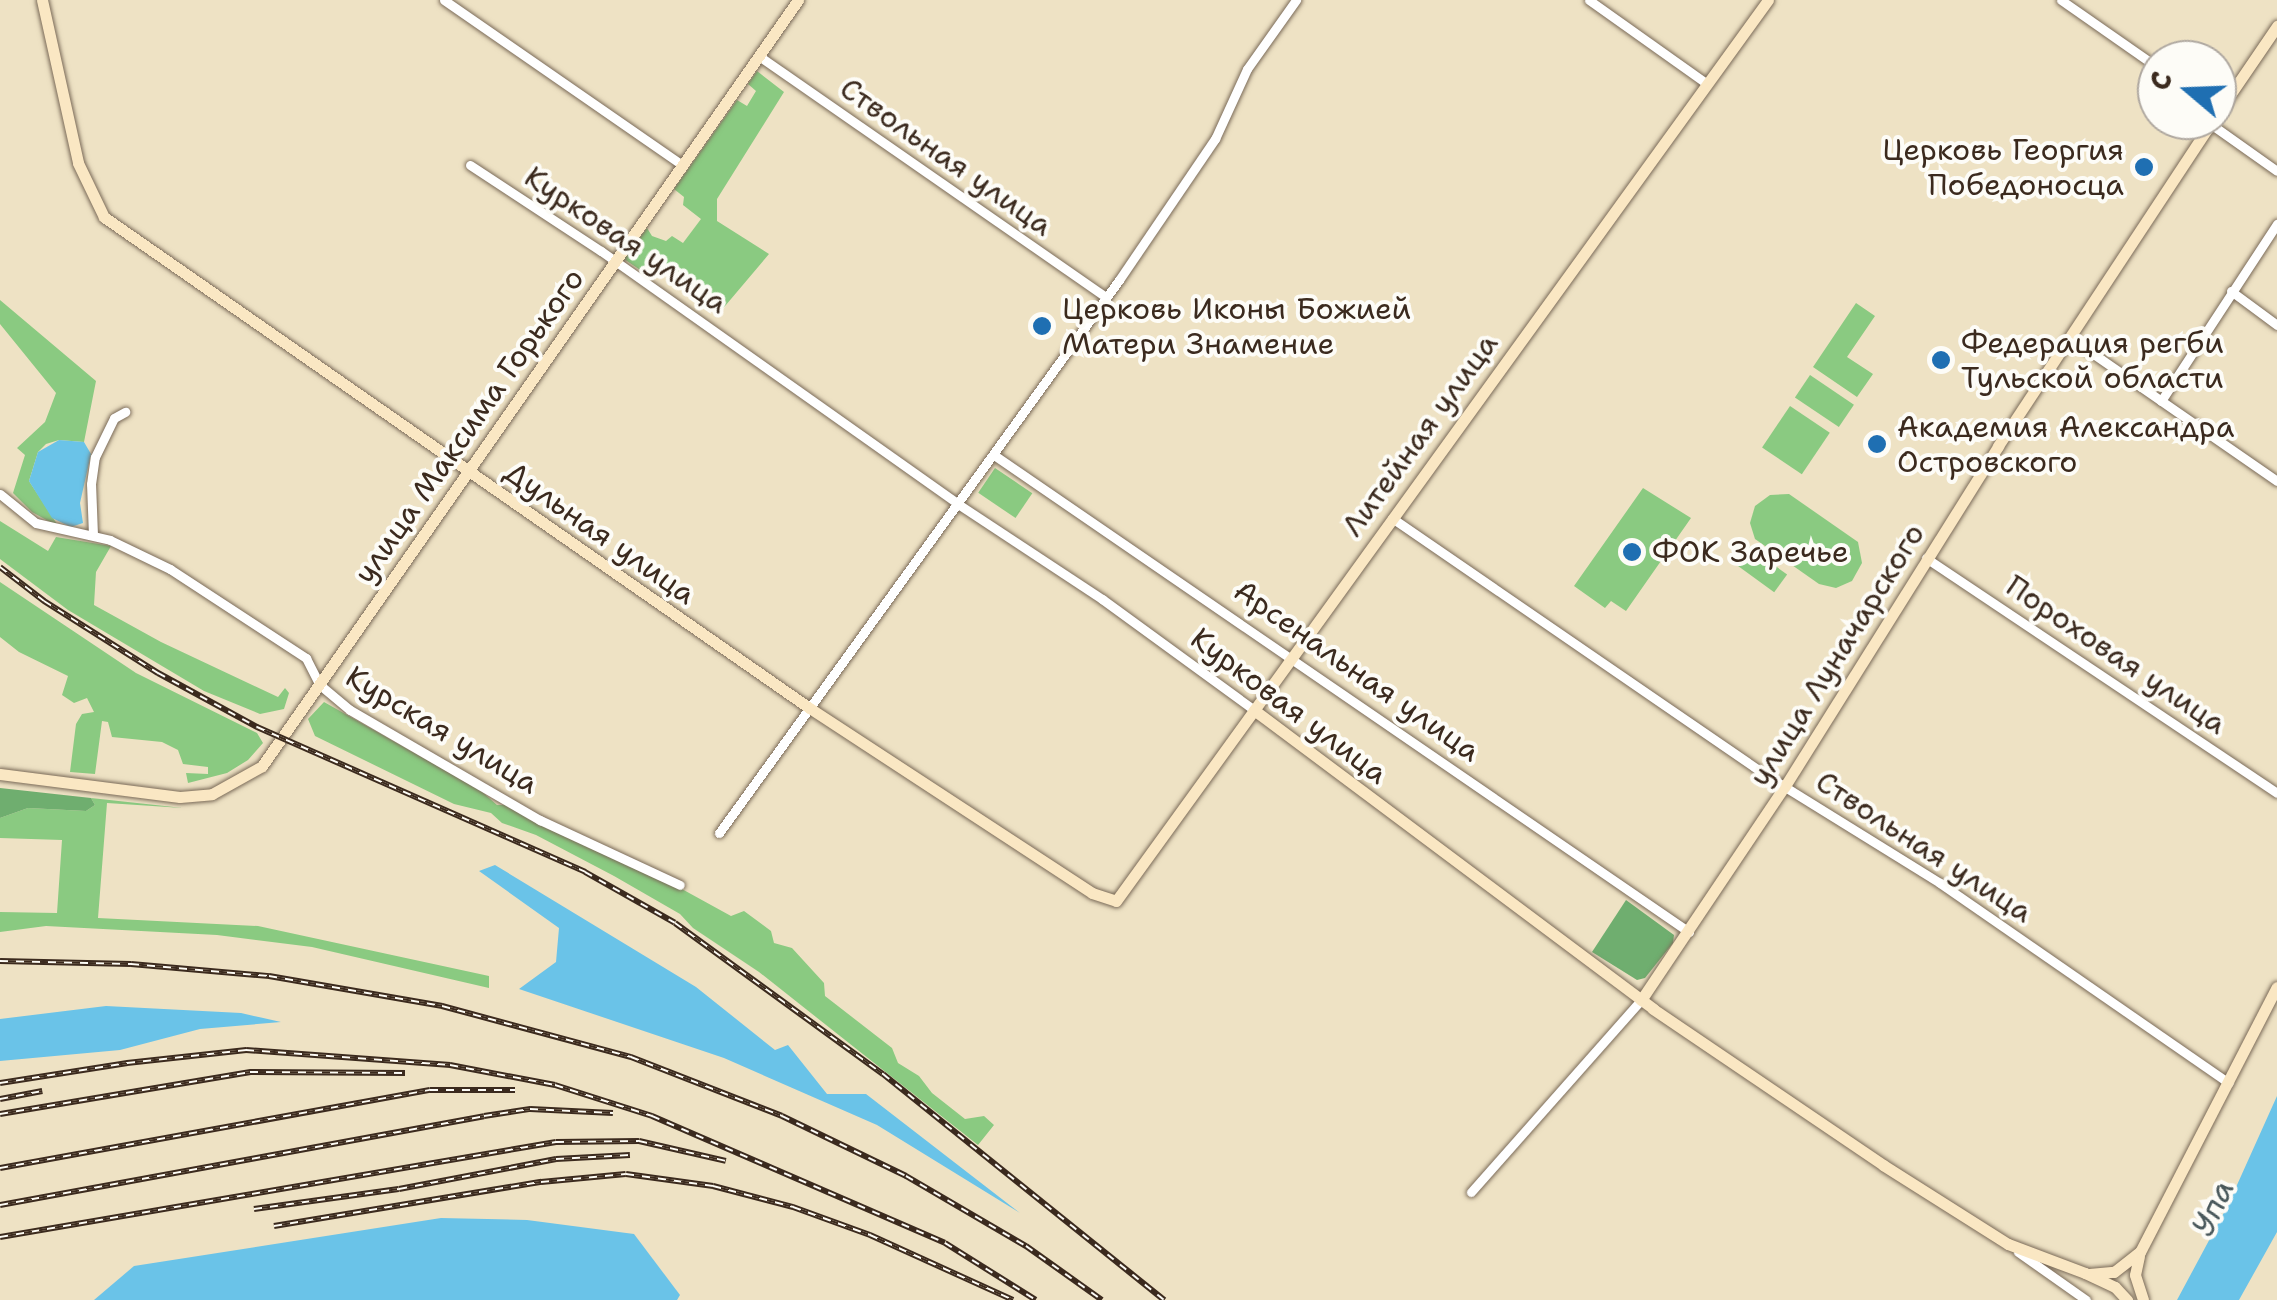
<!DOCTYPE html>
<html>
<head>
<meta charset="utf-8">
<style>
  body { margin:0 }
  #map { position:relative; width:2277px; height:1300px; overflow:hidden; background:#eee2c4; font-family:"Shantell Sans",sans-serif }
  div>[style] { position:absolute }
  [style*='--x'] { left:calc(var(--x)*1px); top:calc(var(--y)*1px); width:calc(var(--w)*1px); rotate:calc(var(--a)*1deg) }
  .green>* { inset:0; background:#8aca81; transform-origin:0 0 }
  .forest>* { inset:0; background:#6fae6f }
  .water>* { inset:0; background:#6ac3e8 }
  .roads { filter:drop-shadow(0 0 2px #7a6a58) drop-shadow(0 0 2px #7a6a58) }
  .street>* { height:9px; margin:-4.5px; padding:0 4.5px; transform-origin:4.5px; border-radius:4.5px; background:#fff }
  .secondary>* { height:11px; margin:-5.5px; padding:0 5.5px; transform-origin:5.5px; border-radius:5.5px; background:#fae7c3 }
  .rail>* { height:6px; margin-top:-3px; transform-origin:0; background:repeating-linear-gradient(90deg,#fdfcf7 0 8px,#3b2a1e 0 16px); box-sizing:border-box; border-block:2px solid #3b2a1e }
  .dots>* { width:28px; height:28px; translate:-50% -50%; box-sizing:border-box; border:5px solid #fdfcf7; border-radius:50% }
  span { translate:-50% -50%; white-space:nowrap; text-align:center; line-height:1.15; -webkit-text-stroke:8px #fdfcf7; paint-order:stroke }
  .poi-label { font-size:30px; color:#3b2a1e }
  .right { translate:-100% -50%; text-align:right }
  .left { translate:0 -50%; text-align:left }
  .street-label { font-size:30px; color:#3b2a1e }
  .water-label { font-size:32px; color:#49585b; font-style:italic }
  .north { position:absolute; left:2137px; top:40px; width:100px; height:100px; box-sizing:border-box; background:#fdfcf7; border:2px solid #afa8a0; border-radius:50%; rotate:289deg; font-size:28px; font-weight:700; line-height:40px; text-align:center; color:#3b2a1e }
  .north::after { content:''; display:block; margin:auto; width:35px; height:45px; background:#1f6fb2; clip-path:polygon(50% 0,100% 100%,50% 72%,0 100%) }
</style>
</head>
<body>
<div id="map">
  <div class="green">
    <i style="clip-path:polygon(757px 71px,784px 92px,717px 199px,717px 221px,769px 254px,720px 312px,664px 271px,650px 271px,649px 276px,624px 259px,647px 228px,652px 236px,666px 241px,672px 236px,683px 243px,701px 219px,683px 205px,684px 197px,674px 189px,737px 100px,747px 106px,756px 91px,748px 84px)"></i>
    <i style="clip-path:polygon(0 300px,96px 381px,84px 442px,59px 440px,46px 444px,38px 452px,29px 481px,59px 527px,32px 512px,13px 493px,25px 455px,17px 448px,45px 422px,56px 393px,0 324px)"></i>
    <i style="clip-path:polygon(1856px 303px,1875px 316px,1847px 357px,1873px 374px,1857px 397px,1813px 367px)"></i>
    <i style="left:1810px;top:375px;width:53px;height:27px;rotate:34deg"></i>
    <i style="left:1790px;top:406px;width:48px;height:50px;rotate:34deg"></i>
    <i style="left:995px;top:468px;width:45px;height:30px;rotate:34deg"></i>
    <i style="clip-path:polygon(1643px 488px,1691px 518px,1626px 611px,1611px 601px,1605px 608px,1574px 586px)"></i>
    <i style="clip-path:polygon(1789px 494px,1858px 542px,1862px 563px,1852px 581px,1836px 588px,1819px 584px,1755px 539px,1750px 523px,1755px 506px,1770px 495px)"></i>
    <i style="clip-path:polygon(0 521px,48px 551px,56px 537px,111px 546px,96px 572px,94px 605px,161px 642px,278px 697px,285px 688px,289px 693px,284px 709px,260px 714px,204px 691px,68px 610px,0 559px)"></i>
    <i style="left:1741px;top:541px;width:57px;height:22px;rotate:36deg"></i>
    <i style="clip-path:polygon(0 582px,136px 673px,257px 733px,263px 743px,248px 760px,227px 773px,188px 783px,186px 773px,208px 774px,208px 767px,183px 764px,178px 750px,162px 742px,112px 737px,108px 722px,102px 721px,95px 774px,70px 772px,76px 724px,82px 714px,94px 712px,87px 698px,74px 703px,62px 695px,68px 676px,19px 652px,0 637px)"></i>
    <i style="clip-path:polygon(324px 702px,480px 790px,497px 805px,510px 805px,536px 823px,640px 866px,731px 916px,744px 911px,771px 931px,774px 943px,792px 948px,824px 983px,825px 996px,892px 1048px,898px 1063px,919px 1076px,932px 1093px,965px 1119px,984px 1116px,994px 1125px,978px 1145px,759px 972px,693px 928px,680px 914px,614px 876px,536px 835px,502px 823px,491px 813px,454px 804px,315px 736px,308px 719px)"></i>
    <i style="clip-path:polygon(91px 798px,183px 808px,107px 803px,98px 918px,258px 926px,489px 976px,489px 988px,312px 947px,217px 935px,46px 926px,0 932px,0 912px,57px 913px,62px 840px,0 838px,0 818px,28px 808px,86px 811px,95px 805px)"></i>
  </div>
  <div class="forest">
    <i style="clip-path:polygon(0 788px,91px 798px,95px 805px,86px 811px,28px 808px,0 818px)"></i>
    <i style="clip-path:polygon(1626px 900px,1674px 935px,1673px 943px,1645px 978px,1637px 980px,1592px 952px)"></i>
  </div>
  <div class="water">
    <i style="clip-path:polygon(59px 440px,84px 442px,91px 454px,80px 503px,83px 523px,71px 527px,52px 518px,29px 481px,38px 452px)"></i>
    <i style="clip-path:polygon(495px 865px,696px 987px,775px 1050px,788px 1045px,827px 1094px,866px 1094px,1020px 1213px,877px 1125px,724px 1058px,519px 989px,556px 962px,559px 928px,479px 871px)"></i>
    <i style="clip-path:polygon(106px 1006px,241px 1013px,281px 1022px,200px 1029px,120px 1050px,0 1061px,0 1019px)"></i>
    <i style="clip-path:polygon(2277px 1096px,2277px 1232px,2239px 1300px,2177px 1300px,2228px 1205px)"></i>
    <i style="clip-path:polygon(441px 1218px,527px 1220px,634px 1234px,680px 1295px,677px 1300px,94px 1300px,134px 1266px)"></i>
  </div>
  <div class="roads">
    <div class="street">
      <i style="--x:444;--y:0;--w:290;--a:34.7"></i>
      <i style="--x:1589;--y:0;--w:143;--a:35.4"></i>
      <i style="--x:2061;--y:0;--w:117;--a:34.9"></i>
      <i style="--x:759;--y:56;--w:422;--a:34.8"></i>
      <i style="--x:2205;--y:120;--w:88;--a:35.3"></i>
      <i style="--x:470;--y:165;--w:157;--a:33.3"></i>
      <i style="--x:601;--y:251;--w:438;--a:35.3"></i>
      <i style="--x:958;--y:504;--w:173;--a:33.4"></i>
      <i style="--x:1102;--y:599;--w:188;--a:36.1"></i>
      <i style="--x:2231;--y:291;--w:57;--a:36.5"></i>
      <i style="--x:2069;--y:337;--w:253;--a:34.7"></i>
      <i style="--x:2161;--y:401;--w:212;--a:-56.8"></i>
      <i style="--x:994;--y:455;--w:843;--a:34.46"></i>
      <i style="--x:0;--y:494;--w:46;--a:38.9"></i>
      <i style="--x:36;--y:523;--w:76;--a:12.9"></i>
      <i style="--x:110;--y:540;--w:67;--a:25.8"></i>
      <i style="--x:170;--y:569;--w:163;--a:33.2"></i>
      <i style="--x:306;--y:658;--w:30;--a:63"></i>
      <i style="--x:320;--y:685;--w:39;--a:40"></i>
      <i style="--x:350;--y:710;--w:220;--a:30.1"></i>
      <i style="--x:540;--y:820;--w:154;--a:24.9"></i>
      <i style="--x:1392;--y:518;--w:457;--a:34.5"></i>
      <i style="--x:1769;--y:777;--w:201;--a:31.8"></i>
      <i style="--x:1940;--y:883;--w:351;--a:34.7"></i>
      <i style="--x:93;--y:535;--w:51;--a:-92.2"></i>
      <i style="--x:91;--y:484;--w:27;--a:-82"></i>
      <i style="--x:95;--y:457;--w:43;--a:-64"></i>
      <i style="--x:114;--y:418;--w:13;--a:-29"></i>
      <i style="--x:1926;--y:558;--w:422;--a:33.8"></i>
      <i style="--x:719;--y:833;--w:683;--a:-54.12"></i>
      <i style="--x:1119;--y:280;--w:171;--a:-55.8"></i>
      <i style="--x:1215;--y:139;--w:77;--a:-65.4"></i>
      <i style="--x:1247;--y:69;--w:85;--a:-54.6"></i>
      <i style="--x:1471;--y:1192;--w:256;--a:-48.5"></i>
      <i style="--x:2018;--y:1252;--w:83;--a:35.2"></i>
    </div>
    <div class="secondary">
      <i style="--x:42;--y:0;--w:167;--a:77.5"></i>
      <i style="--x:78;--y:163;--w:60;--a:64.3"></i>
      <i style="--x:104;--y:217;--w:858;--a:34.84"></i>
      <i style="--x:808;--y:707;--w:339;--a:33.2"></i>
      <i style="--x:1092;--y:893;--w:25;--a:18"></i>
      <i style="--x:1116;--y:901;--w:1112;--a:-54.11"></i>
      <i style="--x:2217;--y:114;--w:107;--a:-55.7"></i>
      <i style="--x:1254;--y:710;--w:499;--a:36.8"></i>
      <i style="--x:1653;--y:1009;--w:278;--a:34.1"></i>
      <i style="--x:1883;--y:1165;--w:148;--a:32.3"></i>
      <i style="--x:2008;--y:1244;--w:82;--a:20.6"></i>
      <i style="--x:2085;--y:1273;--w:33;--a:25"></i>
      <i style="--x:2115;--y:1287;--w:18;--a:47"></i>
      <i style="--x:0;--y:774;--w:181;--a:7.3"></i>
      <i style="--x:180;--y:797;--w:32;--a:-5"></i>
      <i style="--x:212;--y:794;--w:57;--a:-29.2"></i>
      <i style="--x:262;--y:766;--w:935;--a:-55.02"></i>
      <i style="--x:1641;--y:1000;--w:258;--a:-56.1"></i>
      <i style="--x:1785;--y:786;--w:401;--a:-57.9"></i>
      <i style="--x:1998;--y:446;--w:391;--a:-56.6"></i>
      <i style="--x:2139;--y:1256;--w:19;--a:102"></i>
      <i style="--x:2135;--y:1275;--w:26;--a:72"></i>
      <i style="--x:2089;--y:1274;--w:25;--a:-5"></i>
      <i style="--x:2114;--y:1272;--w:33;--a:-38"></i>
      <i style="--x:2140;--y:1252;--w:298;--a:-62.7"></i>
    </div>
  </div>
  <div class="rail">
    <i style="--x:0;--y:567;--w:56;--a:37.7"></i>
    <i style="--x:44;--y:601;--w:135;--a:32.3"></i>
    <i style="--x:158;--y:673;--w:113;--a:28.6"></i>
    <i style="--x:257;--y:727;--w:359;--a:23.8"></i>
    <i style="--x:585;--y:872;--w:103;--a:29.5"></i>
    <i style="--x:675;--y:923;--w:257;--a:36"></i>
    <i style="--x:883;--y:1074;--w:361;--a:38.8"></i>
    <i style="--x:0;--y:961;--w:131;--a:1.3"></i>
    <i style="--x:131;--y:964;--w:139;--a:5"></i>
    <i style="--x:269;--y:976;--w:176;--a:9.8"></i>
    <i style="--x:442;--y:1006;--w:196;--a:15.1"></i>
    <i style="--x:631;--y:1057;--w:162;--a:21.3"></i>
    <i style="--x:782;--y:1116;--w:138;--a:25.8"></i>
    <i style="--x:906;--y:1176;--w:139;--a:30.3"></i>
    <i style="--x:1026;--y:1246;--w:93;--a:35.4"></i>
    <i style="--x:0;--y:1083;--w:129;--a:-8.9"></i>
    <i style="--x:127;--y:1063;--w:120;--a:-6.2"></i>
    <i style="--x:246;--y:1050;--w:205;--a:4.2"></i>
    <i style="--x:450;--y:1065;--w:107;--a:10.8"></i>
    <i style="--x:555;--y:1085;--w:102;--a:17.7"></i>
    <i style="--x:652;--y:1116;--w:319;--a:23.4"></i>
    <i style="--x:945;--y:1243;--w:107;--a:32.1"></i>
    <i style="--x:0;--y:1099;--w:43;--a:-10.8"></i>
    <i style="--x:0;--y:1114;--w:254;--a:-9.5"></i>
    <i style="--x:250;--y:1072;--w:155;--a:0.4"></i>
    <i style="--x:0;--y:1168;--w:437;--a:-10.3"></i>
    <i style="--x:430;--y:1090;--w:85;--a:0"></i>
    <i style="--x:0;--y:1205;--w:492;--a:-10.4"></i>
    <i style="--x:484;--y:1116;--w:47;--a:-8.7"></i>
    <i style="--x:530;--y:1109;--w:83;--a:2.8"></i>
    <i style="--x:254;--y:1209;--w:146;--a:-7.9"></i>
    <i style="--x:399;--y:1189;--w:160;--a:-10.8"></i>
    <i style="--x:556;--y:1159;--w:74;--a:-3.1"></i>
    <i style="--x:274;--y:1226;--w:271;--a:-9.4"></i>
    <i style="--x:541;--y:1182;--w:85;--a:-5.4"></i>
    <i style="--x:626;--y:1174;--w:88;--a:7.9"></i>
    <i style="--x:713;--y:1186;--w:83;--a:14.7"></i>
    <i style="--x:793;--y:1207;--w:82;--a:20"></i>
    <i style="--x:870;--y:1235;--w:157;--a:24.4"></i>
    <i style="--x:0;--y:1237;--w:564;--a:-9.7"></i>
    <i style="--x:556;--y:1142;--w:83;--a:-0.7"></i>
    <i style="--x:639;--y:1141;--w:89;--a:12.9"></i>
  </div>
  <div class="dots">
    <i style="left:2144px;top:167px;background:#1f6fb2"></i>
    <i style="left:1042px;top:326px;background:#1f6fb2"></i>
    <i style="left:1941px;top:360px;background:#1f6fb2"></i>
    <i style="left:1877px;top:444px;background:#1f6fb2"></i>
    <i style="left:1632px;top:552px;background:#1f6fb2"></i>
  </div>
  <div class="poi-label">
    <span class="right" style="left:2124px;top:167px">Церковь Георгия<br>Победоносца</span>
    <span class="left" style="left:1062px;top:326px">Церковь Иконы Божией<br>Матери Знамение</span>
    <span class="left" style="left:1961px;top:360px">Федерация регби<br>Тульской области</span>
    <span class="left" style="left:1897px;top:444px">Академия Александра<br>Островского</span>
    <span class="left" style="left:1652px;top:552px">ФОК Заречье</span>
  </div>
  <div class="street-label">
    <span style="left:946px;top:157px;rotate:35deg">Ствольная улица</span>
    <span style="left:626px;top:240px;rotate:34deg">Курковая улица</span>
    <span style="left:469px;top:426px;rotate:-55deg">улица Максима Горького</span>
    <span style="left:1420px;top:435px;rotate:-54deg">Литейная улица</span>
    <span style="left:600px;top:533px;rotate:35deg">Дульная улица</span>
    <span style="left:1837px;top:655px;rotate:-58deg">улица Луначарского</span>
    <span style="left:2116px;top:655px;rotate:34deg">Пороховая улица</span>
    <span style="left:1357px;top:671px;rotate:35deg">Арсенальная улица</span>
    <span style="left:1289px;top:706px;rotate:37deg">Курковая улица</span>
    <span style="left:442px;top:730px;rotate:31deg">Курская улица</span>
    <span style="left:1924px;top:847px;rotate:33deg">Ствольная улица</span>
  </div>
  <div class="water-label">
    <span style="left:2213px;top:1208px;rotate:-65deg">Упа</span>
  </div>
  <div class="north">С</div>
</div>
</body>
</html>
